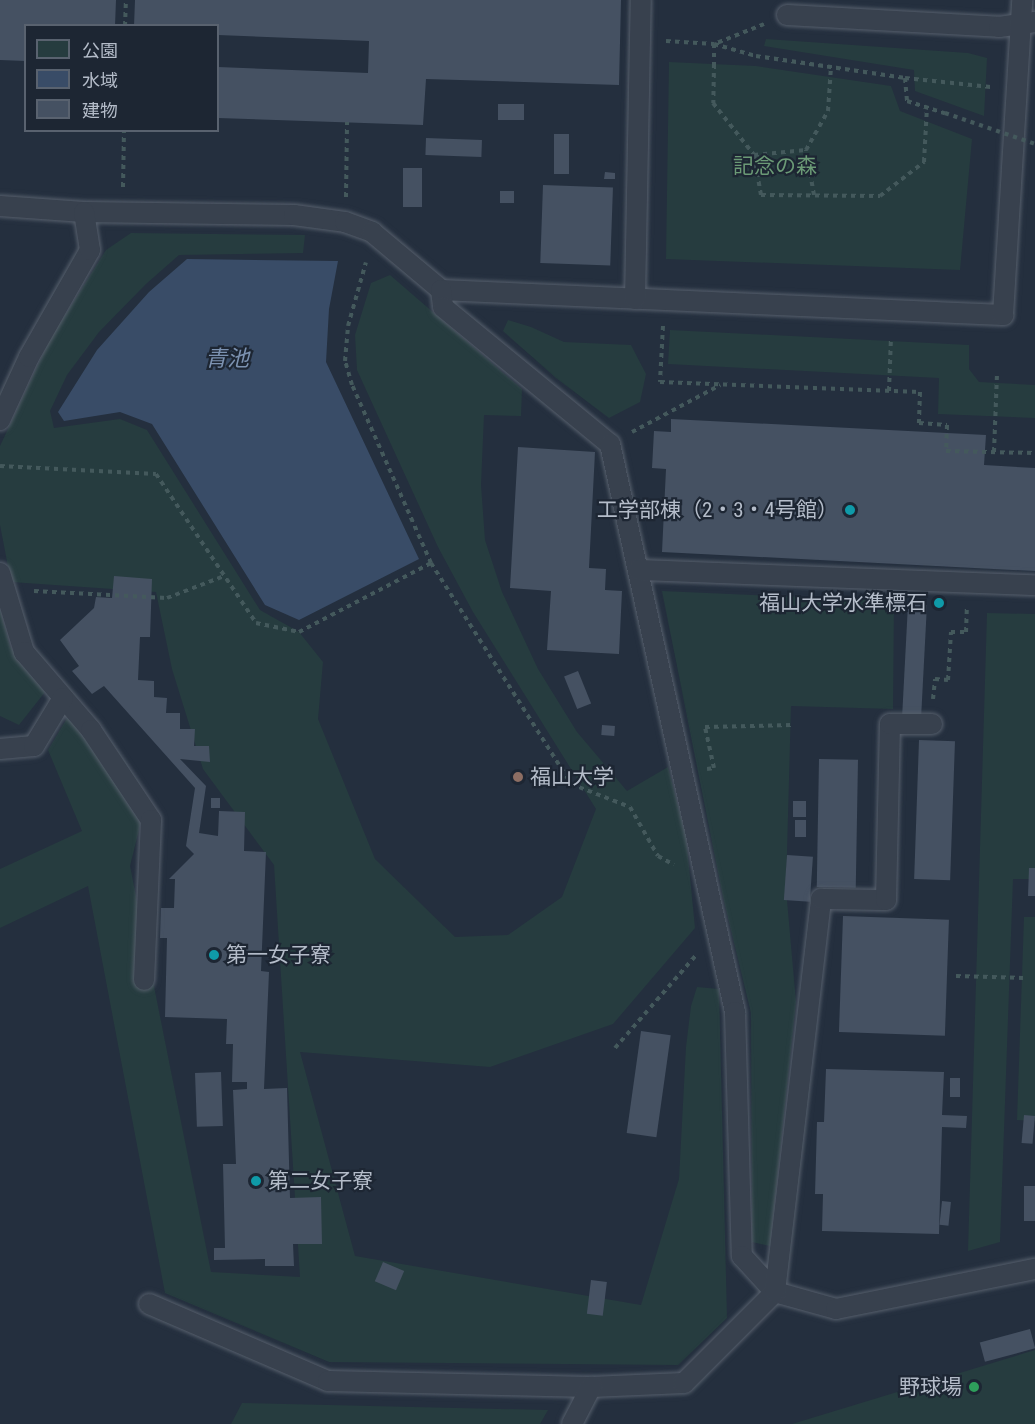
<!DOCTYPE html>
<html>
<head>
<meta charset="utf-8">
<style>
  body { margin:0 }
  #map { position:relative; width:1035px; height:1424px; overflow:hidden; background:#242f3e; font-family:"Roboto Condensed","Noto Sans JP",sans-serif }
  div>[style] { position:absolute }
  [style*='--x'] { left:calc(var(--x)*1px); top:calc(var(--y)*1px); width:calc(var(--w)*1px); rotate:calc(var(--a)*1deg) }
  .green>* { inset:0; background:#263c3f }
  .water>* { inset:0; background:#394c67 }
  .building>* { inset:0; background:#455162; transform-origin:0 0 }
  .path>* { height:4px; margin-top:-2px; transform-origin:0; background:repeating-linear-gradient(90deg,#44595c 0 4.5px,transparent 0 9px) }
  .roads { filter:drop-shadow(0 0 2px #565f6c) drop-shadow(0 0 2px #565f6c) }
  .lane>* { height:20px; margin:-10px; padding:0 10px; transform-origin:10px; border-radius:10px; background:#38414e }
  .path-bridge>* { height:4px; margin-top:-2px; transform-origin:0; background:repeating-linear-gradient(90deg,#44595c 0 4.5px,transparent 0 9px) }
  .dots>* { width:16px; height:16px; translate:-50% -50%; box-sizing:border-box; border:3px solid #1d2633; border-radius:50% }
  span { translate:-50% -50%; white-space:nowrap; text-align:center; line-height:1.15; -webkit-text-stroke:4.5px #1d2633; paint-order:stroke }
  .park-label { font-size:21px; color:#6b9a76 }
  .poi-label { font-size:21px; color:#b4bcc9 }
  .right { translate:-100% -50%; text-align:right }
  .left { translate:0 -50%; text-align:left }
  .water-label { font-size:22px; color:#7c92b1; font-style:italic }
  .legend { position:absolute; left:24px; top:24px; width:195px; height:108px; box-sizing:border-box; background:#1d2633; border:2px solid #59626f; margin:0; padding:8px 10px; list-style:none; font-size:18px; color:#b4bcc9 }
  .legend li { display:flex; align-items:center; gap:12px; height:30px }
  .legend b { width:30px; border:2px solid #59626f }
</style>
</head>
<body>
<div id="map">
  <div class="green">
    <i style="clip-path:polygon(766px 39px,968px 53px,987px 58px,984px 116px,915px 91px,914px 70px,764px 46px)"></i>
    <i style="clip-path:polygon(669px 62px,756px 66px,891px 86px,900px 111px,972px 139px,960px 270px,666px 259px)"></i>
    <i style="clip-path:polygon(131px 233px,305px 235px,303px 253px,179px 255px,146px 284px,99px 332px,67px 375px,50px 411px,54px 428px,120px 419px,147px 430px,260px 610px,299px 632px,323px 662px,318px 719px,375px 859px,455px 937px,508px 935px,562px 897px,596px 809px,473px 612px,438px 547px,357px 370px,355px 335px,371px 283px,390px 275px,522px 389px,521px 416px,484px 415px,481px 485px,485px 540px,502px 592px,538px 669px,577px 732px,627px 791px,668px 767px,686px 836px,695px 928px,613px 1024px,490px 1067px,300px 1052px,355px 1256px,641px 1305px,679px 1179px,686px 1047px,691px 1006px,697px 987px,719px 989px,727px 1318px,678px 1365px,329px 1362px,165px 1293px,88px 886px,0 928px,0 869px,82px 831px,48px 750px,69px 715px,84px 733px,141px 822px,130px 866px,211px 1272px,300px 1277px,274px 865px,203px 769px,172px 669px,156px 592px,11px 582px,0 525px,0 446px,50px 339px,106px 250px)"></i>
    <i style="clip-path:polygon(508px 320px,531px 327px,564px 342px,631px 345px,646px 374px,640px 402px,609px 418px,556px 378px,503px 331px)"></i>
    <i style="clip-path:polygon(670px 330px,969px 345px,969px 369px,979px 382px,1035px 385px,1035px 418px,938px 414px,939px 378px,668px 364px)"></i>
    <i style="clip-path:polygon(662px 591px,894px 601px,893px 709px,791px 706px,786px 889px,796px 1002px,770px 1246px,752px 1242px,751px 1013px,723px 897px)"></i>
    <i style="clip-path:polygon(0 609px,10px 646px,45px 692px,19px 725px,0 716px)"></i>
    <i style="clip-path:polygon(987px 613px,1035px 614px,1035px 879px,1013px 879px,1000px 1242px,968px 1251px)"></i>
    <i style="clip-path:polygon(1024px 917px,1035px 917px,1035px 1121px,1017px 1120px)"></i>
    <i style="clip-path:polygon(1035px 1350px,1035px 1424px,792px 1424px)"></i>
    <i style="clip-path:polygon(242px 1403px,548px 1410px,540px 1424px,231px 1424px)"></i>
  </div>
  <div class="water">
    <i style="clip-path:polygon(187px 259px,338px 261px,329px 309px,326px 362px,419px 559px,299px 620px,265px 605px,152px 424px,120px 412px,64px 421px,58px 412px,97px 350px,149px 292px)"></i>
  </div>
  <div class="building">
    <i style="clip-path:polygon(0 0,116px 0,115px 26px,26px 26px,26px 61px,0 60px)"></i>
    <i style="clip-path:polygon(135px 0,621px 0,619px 85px,426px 79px,423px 125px,218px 118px,218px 67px,368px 73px,369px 41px,218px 35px,218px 26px,134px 26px)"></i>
    <i style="left:524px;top:104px;width:16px;height:26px;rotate:90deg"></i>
    <i style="left:554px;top:134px;width:15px;height:40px"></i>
    <i style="left:426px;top:138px;width:56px;height:17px;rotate:2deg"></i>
    <i style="left:403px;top:168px;width:19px;height:39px"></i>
    <i style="clip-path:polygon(605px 172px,615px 173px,615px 179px,604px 179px)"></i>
    <i style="left:543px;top:185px;width:70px;height:78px;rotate:2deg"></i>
    <i style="left:500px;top:191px;width:14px;height:12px"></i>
    <i style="clip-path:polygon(671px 419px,986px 435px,984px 465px,1035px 468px,1035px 571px,662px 552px,666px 469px,652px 468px,654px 431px,671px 432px)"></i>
    <i style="clip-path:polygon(518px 447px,595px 452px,589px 568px,606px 569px,605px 590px,622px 591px,619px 654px,547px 650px,551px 591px,510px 588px)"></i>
    <i style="clip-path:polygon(114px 576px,152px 579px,150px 637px,140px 637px,138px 680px,154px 681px,154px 697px,167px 698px,166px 713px,180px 713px,180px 729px,195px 729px,194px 746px,209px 746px,210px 762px,180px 759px,206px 786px,199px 833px,218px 836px,219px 811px,245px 812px,244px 851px,266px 852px,261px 971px,269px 972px,264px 1089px,287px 1088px,290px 1198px,321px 1197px,322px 1244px,293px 1244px,294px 1266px,265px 1266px,265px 1259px,214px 1260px,214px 1248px,225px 1248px,223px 1164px,236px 1164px,233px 1090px,247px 1089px,247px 1082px,232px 1082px,233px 1044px,226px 1044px,227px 1019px,165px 1017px,167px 938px,160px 938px,161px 908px,174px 908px,175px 879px,169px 879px,194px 854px,186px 846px,195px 788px,104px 686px,92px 694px,72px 671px,79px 666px,60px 640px,94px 608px,96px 597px,112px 598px)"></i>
    <i style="left:908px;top:604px;width:19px;height:123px;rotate:3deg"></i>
    <i style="left:578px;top:671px;width:35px;height:15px;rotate:68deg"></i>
    <i style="left:602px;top:725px;width:13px;height:10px;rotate:4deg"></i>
    <i style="left:919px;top:740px;width:36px;height:139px;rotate:2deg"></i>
    <i style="left:819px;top:759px;width:39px;height:128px;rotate:1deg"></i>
    <i style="left:211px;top:798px;width:9px;height:10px"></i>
    <i style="left:793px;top:801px;width:13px;height:16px"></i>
    <i style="left:795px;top:820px;width:11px;height:17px"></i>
    <i style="left:787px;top:855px;width:26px;height:45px;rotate:4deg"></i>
    <i style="clip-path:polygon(1029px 868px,1035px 868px,1035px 896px,1028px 896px)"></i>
    <i style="left:843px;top:916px;width:106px;height:116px;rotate:2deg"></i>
    <i style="left:641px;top:1031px;width:30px;height:103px;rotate:8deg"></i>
    <i style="clip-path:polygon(826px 1069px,944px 1072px,942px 1115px,967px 1116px,966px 1128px,942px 1127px,939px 1234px,822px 1231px,823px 1194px,815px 1194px,817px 1122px,824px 1122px)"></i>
    <i style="left:221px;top:1072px;width:54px;height:26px;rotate:88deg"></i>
    <i style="left:950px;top:1078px;width:10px;height:19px"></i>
    <i style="left:1024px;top:1115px;width:11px;height:28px;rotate:5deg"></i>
    <i style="left:1024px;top:1186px;width:11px;height:35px"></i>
    <i style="left:942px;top:1201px;width:9px;height:24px;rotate:6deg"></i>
    <i style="left:383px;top:1262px;width:23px;height:21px;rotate:23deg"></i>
    <i style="left:591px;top:1280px;width:16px;height:34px;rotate:7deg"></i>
    <i style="left:1030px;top:1329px;width:20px;height:52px;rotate:75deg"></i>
  </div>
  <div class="path">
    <i style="--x:764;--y:24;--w:54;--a:158.2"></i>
    <i style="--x:714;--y:44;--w:20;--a:90"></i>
    <i style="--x:714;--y:64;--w:39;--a:91"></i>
    <i style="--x:713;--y:103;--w:66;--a:51.7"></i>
    <i style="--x:754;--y:155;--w:41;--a:80.1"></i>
    <i style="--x:761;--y:195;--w:119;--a:0.5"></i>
    <i style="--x:880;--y:196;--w:56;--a:-37.7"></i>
    <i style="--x:924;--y:162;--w:55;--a:-86.9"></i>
    <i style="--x:125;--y:26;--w:26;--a:-88"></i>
    <i style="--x:666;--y:41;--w:48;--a:3.6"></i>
    <i style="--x:714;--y:44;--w:44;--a:15.9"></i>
    <i style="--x:756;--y:56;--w:151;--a:8.4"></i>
    <i style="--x:905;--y:78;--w:23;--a:85"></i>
    <i style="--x:907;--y:101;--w:40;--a:18"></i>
    <i style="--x:905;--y:78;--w:86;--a:6"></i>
    <i style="--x:754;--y:155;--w:52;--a:-5.5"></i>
    <i style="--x:123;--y:187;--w:57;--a:-89"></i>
    <i style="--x:814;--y:195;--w:46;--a:-100.1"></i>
    <i style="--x:806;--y:150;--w:45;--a:-60.6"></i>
    <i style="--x:828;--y:111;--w:44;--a:-86.1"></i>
    <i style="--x:346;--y:197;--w:75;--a:-89.2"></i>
    <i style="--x:663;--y:326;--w:56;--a:93.1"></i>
    <i style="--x:660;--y:382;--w:260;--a:2.2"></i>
    <i style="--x:920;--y:392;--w:31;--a:92"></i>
    <i style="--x:919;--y:423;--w:28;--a:4"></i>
    <i style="--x:947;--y:425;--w:26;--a:92"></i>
    <i style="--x:946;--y:451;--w:89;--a:1.3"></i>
    <i style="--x:889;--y:391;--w:54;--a:-87.9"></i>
    <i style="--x:632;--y:432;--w:100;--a:-28.1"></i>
    <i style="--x:994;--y:452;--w:77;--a:-87.8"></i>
    <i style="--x:0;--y:466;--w:156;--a:2.9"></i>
    <i style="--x:156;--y:474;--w:179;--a:56.1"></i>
    <i style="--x:256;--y:623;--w:44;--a:11.8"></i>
    <i style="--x:299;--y:632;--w:149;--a:-27.6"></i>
    <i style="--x:431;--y:563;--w:195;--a:-113.9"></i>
    <i style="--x:352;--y:385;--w:25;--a:-106"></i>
    <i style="--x:345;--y:361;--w:35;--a:-85"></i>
    <i style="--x:348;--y:326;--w:66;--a:-74.3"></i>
    <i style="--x:431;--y:563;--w:262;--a:57.6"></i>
    <i style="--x:571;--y:784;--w:63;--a:21.3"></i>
    <i style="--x:630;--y:807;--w:56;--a:60.3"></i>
    <i style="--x:658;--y:856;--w:18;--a:29"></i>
    <i style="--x:34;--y:591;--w:133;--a:3"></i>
    <i style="--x:167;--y:598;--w:61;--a:-21.1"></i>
    <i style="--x:933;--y:699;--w:20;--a:-84"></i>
    <i style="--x:935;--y:679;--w:13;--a:4"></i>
    <i style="--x:948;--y:680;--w:48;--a:-86.4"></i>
    <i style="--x:951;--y:632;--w:15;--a:0"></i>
    <i style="--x:966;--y:632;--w:25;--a:-88"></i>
    <i style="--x:707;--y:769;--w:7;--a:-8"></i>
    <i style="--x:714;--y:768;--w:42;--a:-102.4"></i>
    <i style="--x:705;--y:727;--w:86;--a:-1.3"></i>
    <i style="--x:956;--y:976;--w:67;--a:1.7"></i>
    <i style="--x:615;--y:1048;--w:123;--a:-48.9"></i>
  </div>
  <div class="roads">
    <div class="lane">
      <i style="--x:787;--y:15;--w:212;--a:3.2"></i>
      <i style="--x:999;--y:27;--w:36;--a:-8"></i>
      <i style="--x:0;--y:206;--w:84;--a:4.1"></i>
      <i style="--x:84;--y:212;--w:210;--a:0.8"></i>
      <i style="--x:294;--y:215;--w:51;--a:7.8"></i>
      <i style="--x:345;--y:222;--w:29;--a:20"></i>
      <i style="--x:372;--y:232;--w:90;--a:40"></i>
      <i style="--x:441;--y:290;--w:563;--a:2.55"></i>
      <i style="--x:1003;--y:315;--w:316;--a:-86.5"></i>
      <i style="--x:441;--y:290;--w:17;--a:83"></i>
      <i style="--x:443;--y:307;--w:216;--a:39.4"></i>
      <i style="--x:610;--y:444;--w:582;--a:77.59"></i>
      <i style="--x:735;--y:1012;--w:244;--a:88.4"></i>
      <i style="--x:742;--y:1256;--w:49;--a:47.5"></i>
      <i style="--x:775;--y:1292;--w:63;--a:15.6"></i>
      <i style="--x:836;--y:1309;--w:203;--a:-11.4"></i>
      <i style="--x:635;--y:299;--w:299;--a:-88.9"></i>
      <i style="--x:0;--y:420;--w:69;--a:-65.3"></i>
      <i style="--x:29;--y:357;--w:123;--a:-60.3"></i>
      <i style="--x:90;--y:250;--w:38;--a:-99"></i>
      <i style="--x:638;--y:570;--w:397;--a:2.2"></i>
      <i style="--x:0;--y:573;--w:83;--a:73.1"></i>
      <i style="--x:24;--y:652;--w:103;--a:49.3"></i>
      <i style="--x:91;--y:730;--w:108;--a:56.3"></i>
      <i style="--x:151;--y:820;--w:160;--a:92.5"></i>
      <i style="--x:0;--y:749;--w:34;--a:-5"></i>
      <i style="--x:34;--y:746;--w:56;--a:-58.9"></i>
      <i style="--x:149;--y:1304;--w:195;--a:23.3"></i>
      <i style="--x:328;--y:1381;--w:263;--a:1.3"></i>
      <i style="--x:591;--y:1387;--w:93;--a:-2.5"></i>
      <i style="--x:684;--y:1383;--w:129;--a:-45"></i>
      <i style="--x:775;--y:1292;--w:396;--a:-83.3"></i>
      <i style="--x:821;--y:899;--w:65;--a:0.9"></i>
      <i style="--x:886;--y:900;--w:176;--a:-88.7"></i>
      <i style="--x:890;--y:724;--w:42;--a:0"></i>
      <i style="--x:572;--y:1424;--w:42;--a:-62.8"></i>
    </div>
  </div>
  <div class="path-bridge">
    <i style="--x:945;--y:113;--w:95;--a:19"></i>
  </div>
  <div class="dots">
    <i style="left:850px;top:510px;background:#0f9aa8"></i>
    <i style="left:939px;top:603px;background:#0f9aa8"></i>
    <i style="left:518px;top:777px;background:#8d6e63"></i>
    <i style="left:214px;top:955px;background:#0f9aa8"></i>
    <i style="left:256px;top:1181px;background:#0f9aa8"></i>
    <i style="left:974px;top:1387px;background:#2e9e5b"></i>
  </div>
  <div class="park-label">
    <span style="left:775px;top:166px">記念の森</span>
  </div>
  <div class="poi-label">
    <span class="right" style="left:838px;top:510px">工学部棟（2・3・4号館）</span>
    <span class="right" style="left:927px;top:603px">福山大学水準標石</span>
    <span class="left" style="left:530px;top:777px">福山大学</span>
    <span class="left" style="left:226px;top:955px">第一女子寮</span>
    <span class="left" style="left:268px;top:1181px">第二女子寮</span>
    <span class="right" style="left:962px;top:1387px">野球場</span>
  </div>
  <div class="water-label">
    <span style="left:227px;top:359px">青池</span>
  </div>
  <ul class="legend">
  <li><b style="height:16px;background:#263c3f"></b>公園</li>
  <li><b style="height:16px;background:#394c67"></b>水域</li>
  <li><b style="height:16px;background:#455162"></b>建物</li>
  </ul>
</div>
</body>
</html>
